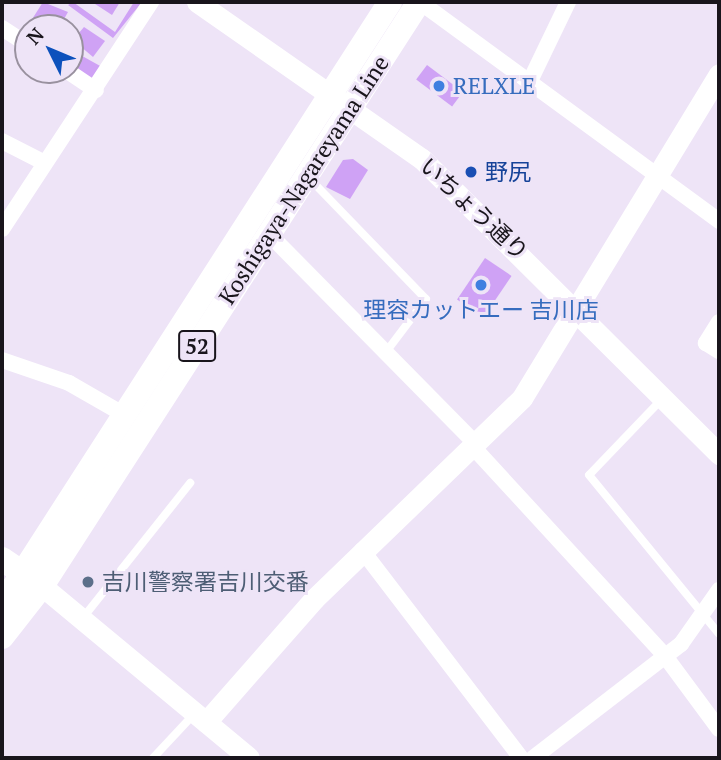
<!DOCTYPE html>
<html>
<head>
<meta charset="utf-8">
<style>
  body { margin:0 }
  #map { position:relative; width:721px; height:760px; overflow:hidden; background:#eee4f7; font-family:"PT Serif","Noto Sans JP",serif }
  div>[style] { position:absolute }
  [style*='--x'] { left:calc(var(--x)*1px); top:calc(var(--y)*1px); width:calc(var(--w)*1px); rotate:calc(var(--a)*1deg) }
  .building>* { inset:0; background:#cfa2f5; transform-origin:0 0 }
  .lane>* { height:8px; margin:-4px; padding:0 4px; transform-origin:4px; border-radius:4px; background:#fff }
  .street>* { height:16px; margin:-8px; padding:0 8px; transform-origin:8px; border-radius:8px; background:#fff }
  .secondary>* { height:21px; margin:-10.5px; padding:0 10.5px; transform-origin:10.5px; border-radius:10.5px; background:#fff }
  .primary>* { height:24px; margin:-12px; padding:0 12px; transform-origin:12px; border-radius:12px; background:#fff }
  .dots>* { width:19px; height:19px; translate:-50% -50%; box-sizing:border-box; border:4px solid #eee4f7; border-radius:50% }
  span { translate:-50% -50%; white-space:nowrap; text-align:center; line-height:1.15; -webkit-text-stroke:6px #eee4f7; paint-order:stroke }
  .shield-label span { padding:2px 5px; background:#eee4f7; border:2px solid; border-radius:5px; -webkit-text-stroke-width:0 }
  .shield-label { font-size:21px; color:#19151c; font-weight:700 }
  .shop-label { font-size:23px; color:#366cbe }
  .left { translate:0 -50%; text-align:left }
  .transit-label { font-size:23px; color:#164399 }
  .street-label { font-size:23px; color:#19151c }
  .service-label { font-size:23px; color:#4e5e75 }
  .frame { position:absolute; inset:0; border:4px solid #19151c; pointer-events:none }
  .north { position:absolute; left:14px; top:14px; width:70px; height:70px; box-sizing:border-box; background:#eee4f7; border:2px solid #99919f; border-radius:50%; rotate:313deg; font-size:19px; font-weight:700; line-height:28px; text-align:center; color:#19151c }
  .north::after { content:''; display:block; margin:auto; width:24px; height:32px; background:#0d51bc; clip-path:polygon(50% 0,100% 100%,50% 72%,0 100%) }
</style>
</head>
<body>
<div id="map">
  <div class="building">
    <i style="clip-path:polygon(43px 2px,68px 12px,59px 28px,29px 24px)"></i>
    <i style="clip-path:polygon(73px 2px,115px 32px,134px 2px,142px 2px,113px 38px,68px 5px)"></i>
    <i style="clip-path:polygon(92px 2px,120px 2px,112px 15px)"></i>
    <i style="clip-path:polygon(84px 27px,105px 41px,93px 57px,73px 40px)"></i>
    <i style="clip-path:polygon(75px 52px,102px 67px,92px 81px,70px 64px)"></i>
    <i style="left:427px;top:65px;width:45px;height:18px;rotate:37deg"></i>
    <i style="clip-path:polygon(353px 159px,368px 170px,350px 199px,326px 187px,343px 160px)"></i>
    <i style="left:485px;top:258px;width:32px;height:50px;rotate:34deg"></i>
  </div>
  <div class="lane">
    <i style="--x:309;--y:178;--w:168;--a:46"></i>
    <i style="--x:426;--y:299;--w:66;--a:127"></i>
    <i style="--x:662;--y:399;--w:105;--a:133.8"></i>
    <i style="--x:589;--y:475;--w:205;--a:50.7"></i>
    <i style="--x:82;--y:619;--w:174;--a:-51.5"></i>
    <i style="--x:153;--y:758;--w:62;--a:-47"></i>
  </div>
  <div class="street">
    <i style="--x:420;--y:2;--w:371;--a:36.2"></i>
    <i style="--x:2;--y:28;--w:31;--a:33"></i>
    <i style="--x:66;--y:70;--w:36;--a:34"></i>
    <i style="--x:530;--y:81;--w:88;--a:-64.3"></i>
    <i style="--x:2;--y:141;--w:48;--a:27.1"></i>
    <i style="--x:2;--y:229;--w:272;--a:-56.7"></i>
    <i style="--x:269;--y:234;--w:296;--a:45.4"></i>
    <i style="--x:719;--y:322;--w:25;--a:122"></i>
    <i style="--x:706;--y:343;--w:15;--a:32"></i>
    <i style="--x:2;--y:360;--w:71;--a:18.9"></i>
    <i style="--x:69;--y:383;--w:62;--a:29.9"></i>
    <i style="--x:474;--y:448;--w:282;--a:47.4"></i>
    <i style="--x:665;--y:656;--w:91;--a:53.5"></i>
    <i style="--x:362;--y:550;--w:262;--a:52.6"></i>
    <i style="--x:533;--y:758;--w:187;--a:-37.6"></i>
    <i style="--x:681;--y:644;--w:66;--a:-54.9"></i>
  </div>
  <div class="secondary">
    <i style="--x:197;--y:2;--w:274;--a:34.9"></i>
    <i style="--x:422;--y:159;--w:419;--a:44.8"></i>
    <i style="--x:42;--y:586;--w:269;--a:39.7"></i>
    <i style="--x:206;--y:722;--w:164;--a:-48.7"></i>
    <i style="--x:314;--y:599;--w:289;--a:-44"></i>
    <i style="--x:522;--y:398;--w:379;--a:-58.7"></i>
  </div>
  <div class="primary">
    <i style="--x:2;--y:559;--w:41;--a:34.1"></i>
    <i style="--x:2;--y:605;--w:717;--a:-57.24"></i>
    <i style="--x:2;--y:637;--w:65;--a:-51.9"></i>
    <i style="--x:42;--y:586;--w:695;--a:-57.16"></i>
  </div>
  <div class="dots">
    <i style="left:439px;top:86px;background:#3f7fe0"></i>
    <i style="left:471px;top:172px;background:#1a4fb4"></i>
    <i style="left:481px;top:285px;background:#3f7fe0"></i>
    <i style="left:88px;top:582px;background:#5c6f8a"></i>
  </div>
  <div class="shield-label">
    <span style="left:197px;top:346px">52</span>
  </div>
  <div class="shop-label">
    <span class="left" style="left:453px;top:86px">RELXLE</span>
    <span style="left:481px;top:310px">理容カットエー 吉川店</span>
  </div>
  <div class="transit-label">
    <span class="left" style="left:485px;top:172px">野尻</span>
  </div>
  <div class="street-label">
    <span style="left:304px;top:180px;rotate:-57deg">Koshigaya-Nagareyama Line</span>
    <span style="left:474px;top:209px;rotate:43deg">いちょう通り</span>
  </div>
  <div class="service-label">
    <span class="left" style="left:102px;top:582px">吉川警察署吉川交番</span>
  </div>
  <div class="frame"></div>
  <div class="north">N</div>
</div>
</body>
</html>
